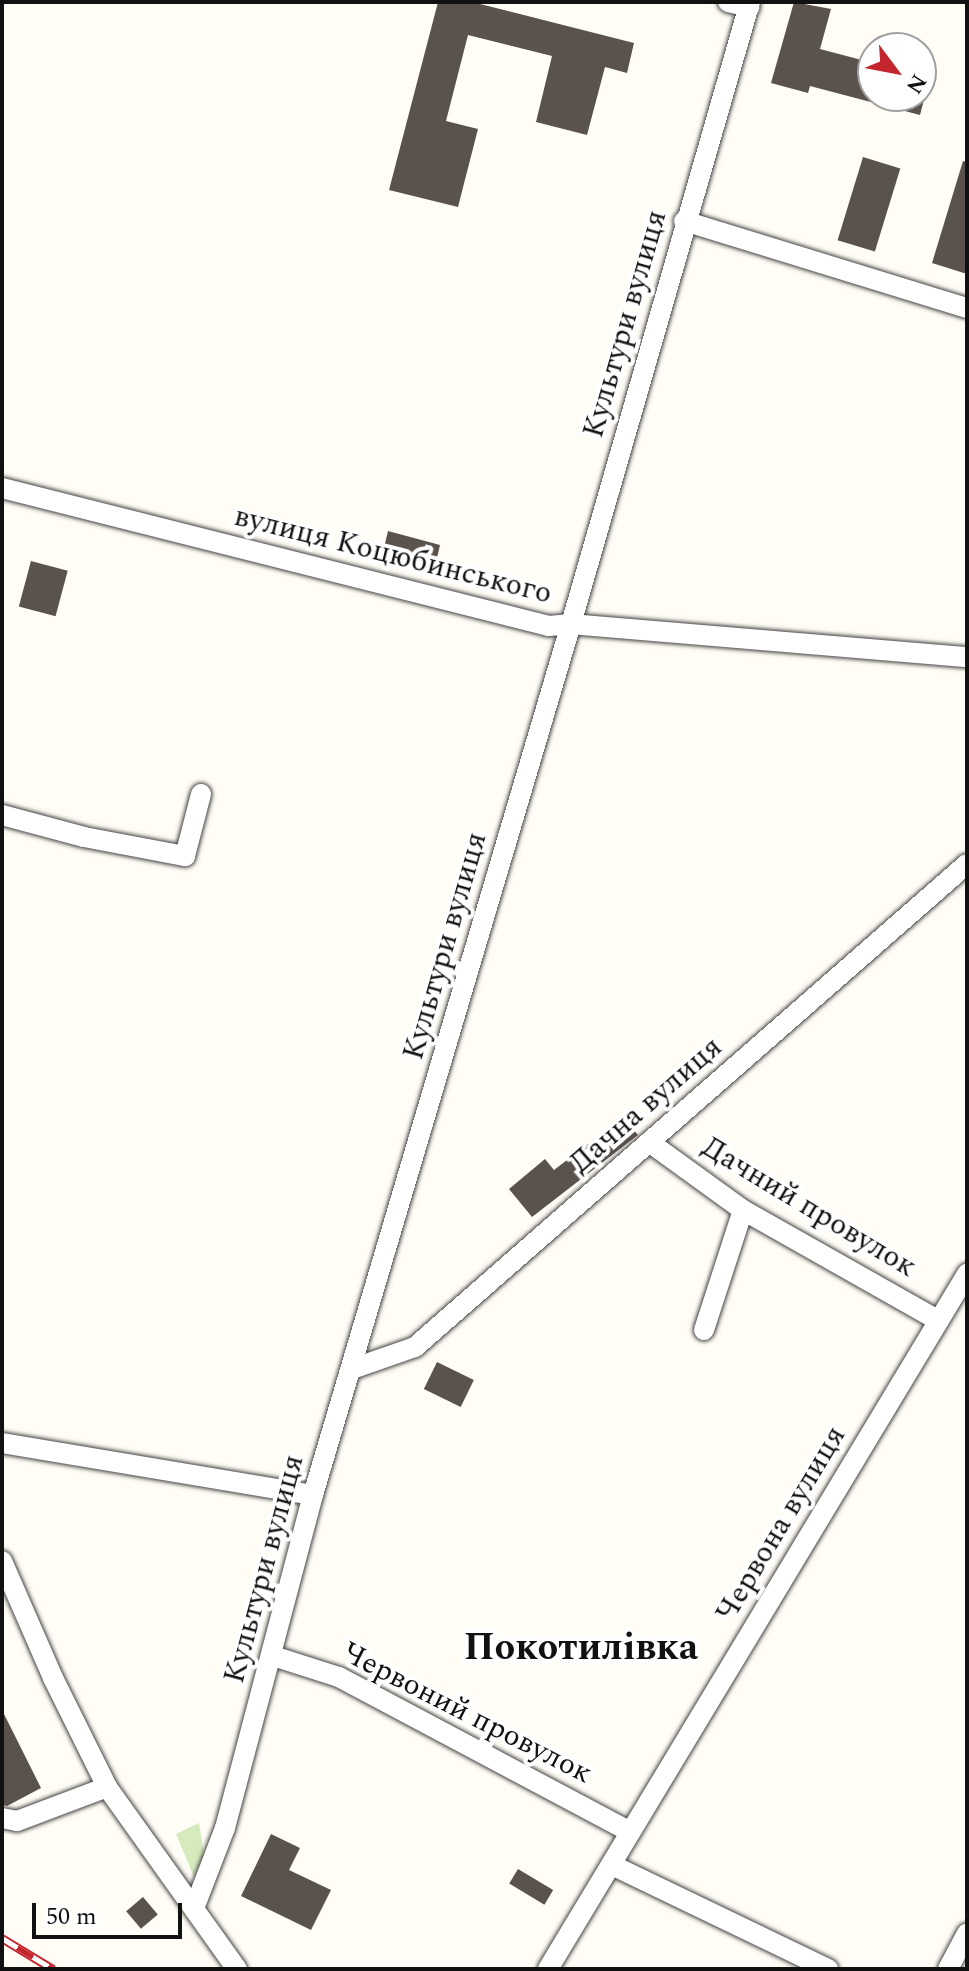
<!DOCTYPE html>
<html>
<head>
<meta charset="utf-8">
<style>
  body { margin:0 }
  #map { position:relative; width:969px; height:1971px; overflow:hidden; background:#fffdf5; font-family:Spectral,serif }
  div>[style] { position:absolute }
  [style*='--x'] { left:calc(var(--x)*1px); top:calc(var(--y)*1px); width:calc(var(--w)*1px); rotate:calc(var(--a)*1deg) }
  .green>* { inset:0; background:#d5ebbd }
  .building>* { inset:0; background:#5a524d; transform-origin:0 0 }
  .roads { filter:drop-shadow(0 0 2px #444) drop-shadow(0 0 2px #444) }
  .minor>* { height:20px; margin:-10px; padding:0 10px; transform-origin:10px; border-radius:10px; background:#fff }
  .rail>* { height:9px; margin-top:-4.5px; transform-origin:0; background:repeating-linear-gradient(90deg,#fff 0 18px,#c4262e 0 36px); box-sizing:border-box; border-block:2px solid #c4262e }
  span { translate:-50% -50%; white-space:nowrap; text-align:center; line-height:1.15; -webkit-text-stroke:8px #fff; paint-order:stroke }
  .street-label { font-size:30px; color:#111 }
  .district-label { font-size:38px; color:#111; font-weight:700 }
  .frame { position:absolute; inset:0; border:4px solid #111; pointer-events:none }
  .north { position:absolute; left:857px; top:32px; width:80px; height:80px; box-sizing:border-box; background:#fff; border:2px solid #a0a0a0; border-radius:50%; rotate:122deg; font-size:22px; font-weight:700; line-height:32px; text-align:center; color:#111 }
  .north::after { content:''; display:block; margin:auto; width:28px; height:36px; background:#c4262e; clip-path:polygon(50% 0,100% 100%,50% 72%,0 100%) }
  .scale { position:absolute; left:32px; top:1903px; width:150px; height:36px; box-sizing:border-box; border:4px solid #111; border-top:0; padding-left:10px; font-size:24px; line-height:28px; white-space:nowrap; color:#111; -webkit-text-stroke:6px #fff; paint-order:stroke }
</style>
</head>
<body>
<div id="map">
  <div class="green">
    <i style="clip-path:polygon(199px 1823px,204px 1855px,194px 1877px,176px 1834px)"></i>
  </div>
  <div class="building">
    <i style="clip-path:polygon(438px 2px,472px 2px,634px 43px,627px 73px,605px 67px,587px 135px,536px 122px,552px 56px,468px 35px,446px 121px,478px 129px,458px 207px,389px 190px)"></i>
    <i style="clip-path:polygon(794px 2px,831px 9px,820px 49px,873px 63px,873px 96px,925px 96px,920px 115px,810px 86px,808px 93px,771px 83px)"></i>
    <i style="left:863px;top:157px;width:39px;height:87px;rotate:17deg"></i>
    <i style="clip-path:polygon(963px 161px,967px 162px,967px 274px,932px 263px)"></i>
    <i style="clip-path:polygon(388px 531px,440px 545px,436px 562px,400px 554px,398px 560px,382px 556px)"></i>
    <i style="left:31px;top:561px;width:38px;height:47px;rotate:15deg"></i>
    <i style="clip-path:polygon(623px 1117px,638px 1135px,532px 1217px,509px 1189px,545px 1159px,554px 1170px)"></i>
    <i style="left:437px;top:1362px;width:41px;height:30px;rotate:26deg"></i>
    <i style="clip-path:polygon(2px 1710px,41px 1788px,7px 1806px,2px 1805px)"></i>
    <i style="clip-path:polygon(271px 1834px,300px 1848px,289px 1870px,331px 1890px,311px 1930px,241px 1896px)"></i>
    <i style="left:518px;top:1869px;width:41px;height:17px;rotate:31deg"></i>
    <i style="left:143px;top:1897px;width:23px;height:22px;rotate:50deg"></i>
  </div>
  <div class="roads">
    <div class="minor">
      <i style="--x:728;--y:2;--w:22;--a:13"></i>
      <i style="--x:684;--y:221;--w:296;--a:17.1"></i>
      <i style="--x:2;--y:488;--w:564;--a:14.16"></i>
      <i style="--x:549;--y:626;--w:22;--a:-5"></i>
      <i style="--x:571;--y:624;--w:397;--a:4.8"></i>
      <i style="--x:2;--y:815;--w:85;--a:15"></i>
      <i style="--x:84;--y:837;--w:103;--a:10.7"></i>
      <i style="--x:185;--y:856;--w:64;--a:-75.5"></i>
      <i style="--x:649;--y:1142;--w:116;--a:35.9"></i>
      <i style="--x:743;--y:1210;--w:225;--a:29.5"></i>
      <i style="--x:704;--y:1330;--w:126;--a:-72"></i>
      <i style="--x:352;--y:1369;--w:67;--a:-19.2"></i>
      <i style="--x:415;--y:1347;--w:733;--a:-41.19"></i>
      <i style="--x:2;--y:1443;--w:315;--a:9.5"></i>
      <i style="--x:2;--y:1561;--w:128;--a:66.4"></i>
      <i style="--x:53;--y:1678;--w:122;--a:63.6"></i>
      <i style="--x:107;--y:1787;--w:224;--a:54.5"></i>
      <i style="--x:273;--y:1656;--w:69;--a:17.7"></i>
      <i style="--x:339;--y:1677;--w:330;--a:28"></i>
      <i style="--x:2;--y:1818;--w:15;--a:11"></i>
      <i style="--x:17;--y:1821;--w:96;--a:-20.7"></i>
      <i style="--x:612;--y:1865;--w:240;--a:25.7"></i>
      <i style="--x:195;--y:1906;--w:84;--a:-69"></i>
      <i style="--x:225;--y:1828;--w:344;--a:-75.2"></i>
      <i style="--x:313;--y:1495;--w:908;--a:-73.5"></i>
      <i style="--x:571;--y:624;--w:647;--a:-73.95"></i>
      <i style="--x:548;--y:1969;--w:812;--a:-58.92"></i>
      <i style="--x:948;--y:1969;--w:40;--a:-62"></i>
    </div>
  </div>
  <div class="rail">
    <i style="--x:2;--y:1938;--w:60;--a:31.3"></i>
  </div>
  <div class="street-label">
    <span style="left:625px;top:324px;rotate:-74deg">Культури вулиця</span>
    <span style="left:393px;top:555px;rotate:14deg">вулиця Коцюбинського</span>
    <span style="left:445px;top:946px;rotate:-74deg">Культури вулиця</span>
    <span style="left:646px;top:1105px;rotate:-41deg">Дачна вулиця</span>
    <span style="left:809px;top:1207px;rotate:31deg">Дачний провулок</span>
    <span style="left:781px;top:1524px;rotate:-59deg">Червона вулиця</span>
    <span style="left:264px;top:1569px;rotate:-75deg">Культури вулиця</span>
    <span style="left:467px;top:1713px;rotate:27deg">Червоний провулок</span>
  </div>
  <div class="district-label">
    <span style="left:581px;top:1649px">Покотилівка</span>
  </div>
  <div class="frame"></div>
  <div class="north">N</div>
  <div class="scale">50 m</div>
</div>
</body>
</html>
